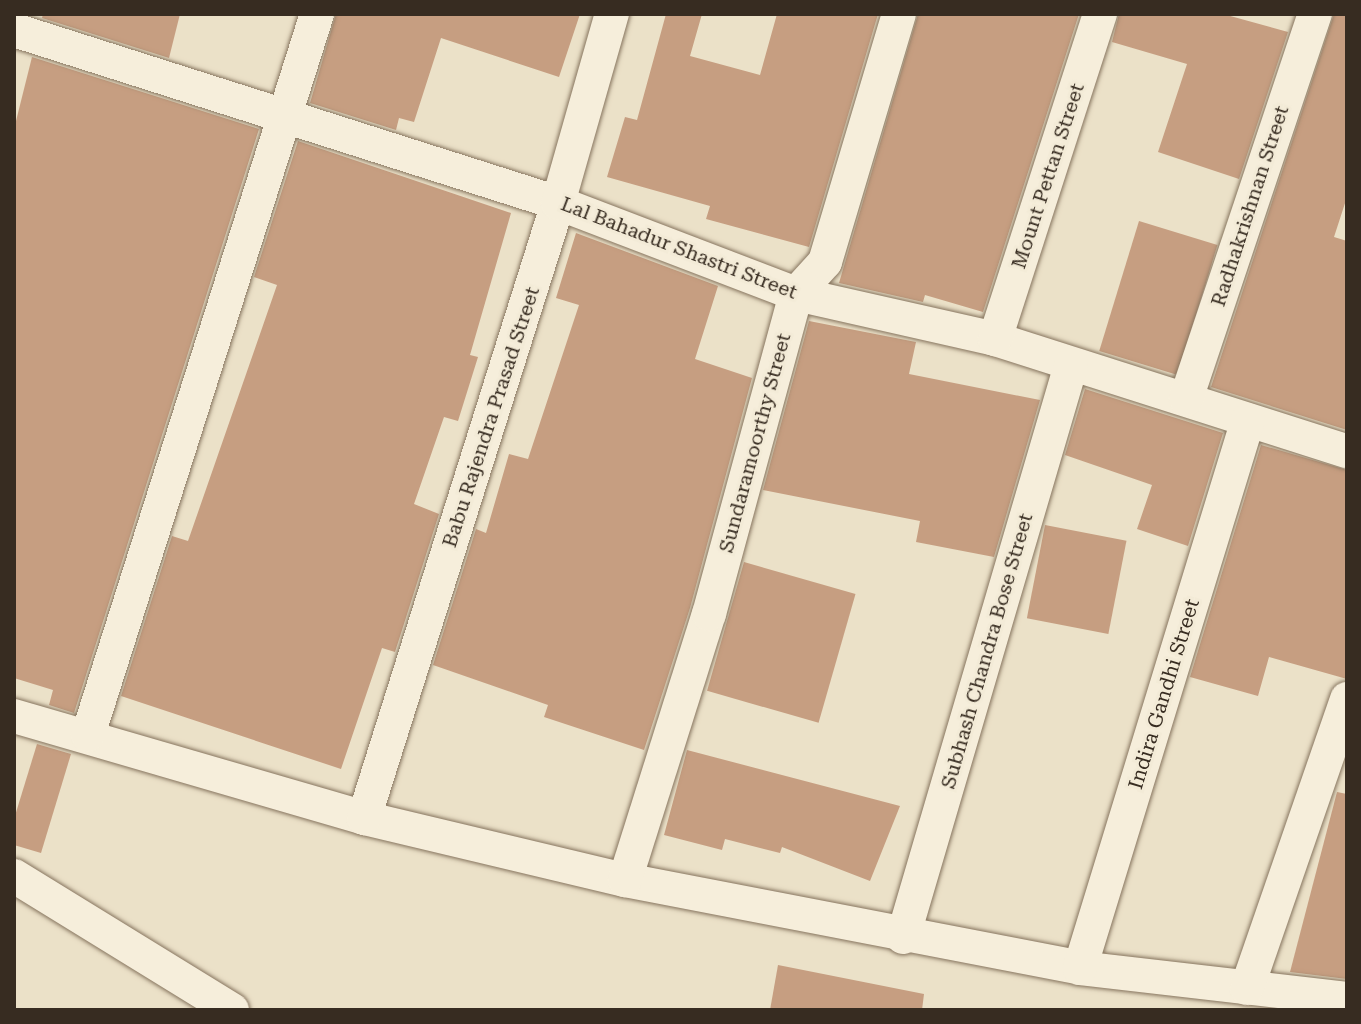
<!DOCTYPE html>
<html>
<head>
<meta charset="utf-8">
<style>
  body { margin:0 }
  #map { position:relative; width:1361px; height:1024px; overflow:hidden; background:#ebe1c8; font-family:"Roboto Serif",serif }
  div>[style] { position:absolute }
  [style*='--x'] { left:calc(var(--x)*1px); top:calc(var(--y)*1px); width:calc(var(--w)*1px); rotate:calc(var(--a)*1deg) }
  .building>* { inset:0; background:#c69e81; transform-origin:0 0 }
  .roads { filter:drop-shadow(0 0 2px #86745e) drop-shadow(0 0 2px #86745e) }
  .minor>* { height:34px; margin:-17px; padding:0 17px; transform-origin:17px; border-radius:17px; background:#f6eedb }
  span { translate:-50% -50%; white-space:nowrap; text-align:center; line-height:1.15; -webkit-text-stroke:6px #f3ebd7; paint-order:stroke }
  .street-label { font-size:20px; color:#372c21 }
  .frame { position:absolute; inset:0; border:16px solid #372c21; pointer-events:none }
</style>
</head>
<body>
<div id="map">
  <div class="building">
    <i style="clip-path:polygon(43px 14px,180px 14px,169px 58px,42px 18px)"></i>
    <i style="clip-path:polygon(336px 14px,580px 14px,559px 77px,441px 38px,414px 122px,399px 118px,396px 130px,310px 103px)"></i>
    <i style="clip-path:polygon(666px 14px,702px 14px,690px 56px,760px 75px,777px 14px,878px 14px,809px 247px,706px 219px,710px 206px,607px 177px,625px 117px,637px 120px)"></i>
    <i style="clip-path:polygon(918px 14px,1079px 14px,983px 312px,925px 295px,923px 302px,839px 283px)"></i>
    <i style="clip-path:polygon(1119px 14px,1223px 14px,1288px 32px,1239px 179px,1158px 152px,1187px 64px,1112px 42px)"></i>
    <i style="clip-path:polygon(1334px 14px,1347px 14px,1347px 197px,1334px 237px,1347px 241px,1347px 430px,1211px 387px)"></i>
    <i style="clip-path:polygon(32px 57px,259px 129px,74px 713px,49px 705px,53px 690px,14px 678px,14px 129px)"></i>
    <i style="clip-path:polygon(298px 141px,511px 213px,470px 355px,478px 357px,458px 421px,444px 417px,414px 504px,439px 514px,395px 652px,382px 648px,341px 769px,121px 696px,172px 536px,188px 541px,277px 285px,254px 277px)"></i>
    <i style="left:1139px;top:221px;width:82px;height:136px;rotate:17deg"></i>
    <i style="clip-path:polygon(576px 233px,718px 286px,695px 359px,752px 378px,690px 608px,644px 750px,544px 717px,548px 705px,433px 665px,476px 529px,486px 533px,509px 454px,528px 459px,579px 305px,556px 298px)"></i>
    <i style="clip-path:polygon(809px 321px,916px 342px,909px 374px,1040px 400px,994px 557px,916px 542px,920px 521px,763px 490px)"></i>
    <i style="clip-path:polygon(1085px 389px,1223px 433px,1188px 546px,1137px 529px,1152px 485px,1065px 455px)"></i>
    <i style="clip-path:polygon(1261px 445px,1347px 470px,1347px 679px,1269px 657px,1258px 696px,1190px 677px)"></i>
    <i style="left:1045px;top:525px;width:83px;height:95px;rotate:11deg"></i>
    <i style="left:744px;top:562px;width:116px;height:134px;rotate:16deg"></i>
    <i style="clip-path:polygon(37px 744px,71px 754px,41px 853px,14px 845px,14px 819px)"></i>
    <i style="clip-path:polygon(687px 750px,900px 806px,870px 881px,782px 847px,780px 853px,725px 839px,722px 850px,664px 835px)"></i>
    <i style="clip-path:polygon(1337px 792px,1347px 794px,1347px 979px,1290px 972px)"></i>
    <i style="clip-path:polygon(778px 965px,924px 994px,922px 1010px,770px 1010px)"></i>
  </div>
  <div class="roads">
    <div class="minor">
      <i style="--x:14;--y:30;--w:571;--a:17.64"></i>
      <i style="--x:558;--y:203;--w:255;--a:20.9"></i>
      <i style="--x:796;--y:294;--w:204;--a:12.7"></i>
      <i style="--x:995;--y:339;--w:369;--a:17.7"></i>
      <i style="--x:995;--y:339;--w:342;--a:-72.1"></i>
      <i style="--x:1186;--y:399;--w:406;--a:-71.5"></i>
      <i style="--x:14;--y:716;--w:365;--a:16.2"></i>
      <i style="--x:364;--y:818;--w:268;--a:13.4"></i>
      <i style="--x:625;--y:880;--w:463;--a:10.9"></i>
      <i style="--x:1080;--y:968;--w:269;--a:6.6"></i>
      <i style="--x:88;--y:735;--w:756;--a:-72.38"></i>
      <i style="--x:364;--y:818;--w:645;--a:-72.49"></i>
      <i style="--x:558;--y:203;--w:197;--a:-74.1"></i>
      <i style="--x:14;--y:876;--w:256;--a:31.6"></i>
      <i style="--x:625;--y:880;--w:279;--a:-72.5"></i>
      <i style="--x:709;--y:614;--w:332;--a:-74.8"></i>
      <i style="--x:796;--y:294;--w:43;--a:-47.8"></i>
      <i style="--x:825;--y:262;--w:259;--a:-73.4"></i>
      <i style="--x:903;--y:937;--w:596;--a:-73.63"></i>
      <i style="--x:1080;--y:968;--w:573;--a:-72.96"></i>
      <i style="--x:1247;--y:988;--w:306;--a:-70.9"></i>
    </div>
  </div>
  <div class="street-label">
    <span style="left:1048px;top:176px;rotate:-72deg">Mount Pettan Street</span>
    <span style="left:1250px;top:206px;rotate:-72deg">Radhakrishnan Street</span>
    <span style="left:679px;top:248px;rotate:21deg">Lal Bahadur Shastri Street</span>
    <span style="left:491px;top:417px;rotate:-72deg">Babu Rajendra Prasad Street</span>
    <span style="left:755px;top:443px;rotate:-75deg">Sundaramoorthy Street</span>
    <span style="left:987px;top:651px;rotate:-74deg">Subhash Chandra Bose Street</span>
    <span style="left:1164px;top:694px;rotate:-73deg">Indira Gandhi Street</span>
  </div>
  <div class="frame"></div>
</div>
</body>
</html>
